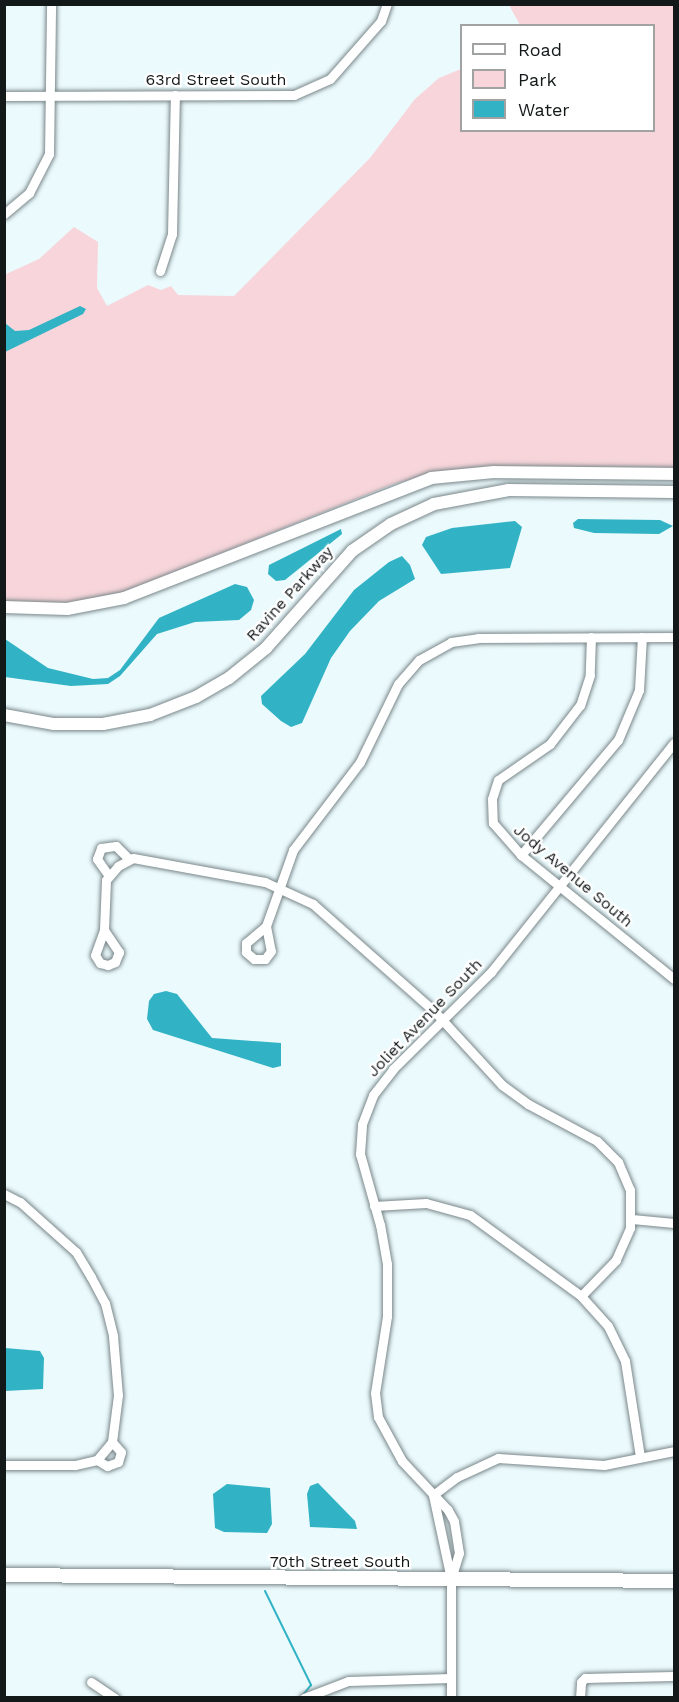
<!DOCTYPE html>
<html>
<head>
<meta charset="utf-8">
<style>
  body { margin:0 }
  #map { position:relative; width:679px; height:1702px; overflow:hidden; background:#ebfafd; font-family:"Work Sans",sans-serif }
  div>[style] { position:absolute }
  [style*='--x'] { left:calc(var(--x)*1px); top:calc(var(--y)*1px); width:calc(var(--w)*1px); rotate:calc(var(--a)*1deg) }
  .green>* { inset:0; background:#f7d5da }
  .water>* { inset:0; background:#32b3c5 }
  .stream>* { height:2px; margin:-1px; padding:0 1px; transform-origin:1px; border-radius:1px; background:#32b3c5 }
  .roads { filter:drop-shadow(0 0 2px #7a878a) drop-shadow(0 0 2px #7a878a) }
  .minor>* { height:9px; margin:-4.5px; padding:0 4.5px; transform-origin:4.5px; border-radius:4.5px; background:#fff }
  .tertiary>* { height:12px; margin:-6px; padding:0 6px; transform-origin:6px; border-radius:6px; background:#fff }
  .secondary>* { height:14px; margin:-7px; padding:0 7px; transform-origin:7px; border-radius:7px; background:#fff }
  span { translate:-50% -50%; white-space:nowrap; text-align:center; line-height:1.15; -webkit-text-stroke:4.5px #fff; paint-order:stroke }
  .street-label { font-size:16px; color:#131819 }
  .frame { position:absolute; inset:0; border:6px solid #131819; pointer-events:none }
  .legend { position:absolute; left:460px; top:24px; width:195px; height:108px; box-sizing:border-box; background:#fff; border:2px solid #a1a3a3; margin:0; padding:8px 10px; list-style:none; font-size:18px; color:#131819 }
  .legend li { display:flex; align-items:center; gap:12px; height:30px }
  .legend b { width:30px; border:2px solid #a1a3a3 }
</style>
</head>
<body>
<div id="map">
  <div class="green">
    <i style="clip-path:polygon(509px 5px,674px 5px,674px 468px,487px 467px,435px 472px,391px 485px,127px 591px,73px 603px,5px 602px,4px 275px,39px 259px,74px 227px,98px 242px,97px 288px,107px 306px,148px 285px,161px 290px,171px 286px,178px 295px,234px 296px,370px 158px,415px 99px,439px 78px,461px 69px,462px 130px,654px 130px,654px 26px,520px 25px)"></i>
  </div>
  <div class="water">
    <i style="clip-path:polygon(80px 306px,86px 309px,83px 314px,5px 352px,5px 323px,15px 331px,29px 330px)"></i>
    <i style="clip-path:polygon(578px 519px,660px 520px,673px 526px,659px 534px,594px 533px,574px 528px,573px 523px)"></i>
    <i style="clip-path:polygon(515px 521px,522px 527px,510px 568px,441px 574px,422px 545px,426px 537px,452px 528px)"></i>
    <i style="clip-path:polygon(341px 529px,342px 534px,285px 580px,276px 581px,268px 574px,269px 565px)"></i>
    <i style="clip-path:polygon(402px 556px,410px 565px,415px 579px,379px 601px,350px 631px,331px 658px,302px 723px,291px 727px,281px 721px,262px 704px,261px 696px,305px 654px,354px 590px,389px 562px)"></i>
    <i style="clip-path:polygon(235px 584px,247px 587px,254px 600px,251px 610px,239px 620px,195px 622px,157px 634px,120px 676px,108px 684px,71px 686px,5px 677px,5px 639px,48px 668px,93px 679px,108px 678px,120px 670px,159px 618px)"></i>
    <i style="clip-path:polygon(166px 991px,177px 994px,212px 1038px,281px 1043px,281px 1066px,273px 1068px,153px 1030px,147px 1019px,149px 1001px,154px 994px)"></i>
    <i style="clip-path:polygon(5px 1348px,40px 1351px,44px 1358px,43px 1389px,5px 1391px)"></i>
    <i style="clip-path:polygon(318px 1483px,355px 1521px,357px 1529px,310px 1527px,307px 1494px,310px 1486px)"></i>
    <i style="clip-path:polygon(227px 1484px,270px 1488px,272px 1524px,267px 1533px,224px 1532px,215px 1528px,213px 1494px)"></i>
  </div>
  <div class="stream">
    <i style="--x:265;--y:1591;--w:105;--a:63.9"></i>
    <i style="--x:311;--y:1685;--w:13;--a:129"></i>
  </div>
  <div class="roads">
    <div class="minor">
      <i style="--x:4;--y:96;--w:290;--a:-0.2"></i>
      <i style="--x:294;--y:95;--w:39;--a:-24"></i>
      <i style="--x:330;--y:79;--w:77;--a:-48.7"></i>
      <i style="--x:381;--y:21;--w:18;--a:-71"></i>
      <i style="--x:4;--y:214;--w:33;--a:-40"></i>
      <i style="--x:29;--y:193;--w:44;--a:-62.9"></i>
      <i style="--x:49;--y:154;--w:150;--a:-89.2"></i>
      <i style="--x:160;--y:271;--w:39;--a:-72"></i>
      <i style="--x:172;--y:234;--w:139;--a:-88.8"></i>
      <i style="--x:591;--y:637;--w:38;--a:92"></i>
      <i style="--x:590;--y:675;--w:32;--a:108"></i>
      <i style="--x:580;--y:705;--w:49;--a:127.6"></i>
      <i style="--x:550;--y:744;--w:63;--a:145.3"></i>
      <i style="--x:498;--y:780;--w:20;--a:108"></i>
      <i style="--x:492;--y:799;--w:24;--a:88"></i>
      <i style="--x:493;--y:823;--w:43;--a:48.8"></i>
      <i style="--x:521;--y:855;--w:197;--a:39"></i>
      <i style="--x:521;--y:855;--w:150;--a:-49.9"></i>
      <i style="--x:618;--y:740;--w:54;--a:-67.2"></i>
      <i style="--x:639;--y:690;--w:53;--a:-86.8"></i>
      <i style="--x:109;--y:876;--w:21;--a:-125"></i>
      <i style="--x:97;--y:859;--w:12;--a:-70"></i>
      <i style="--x:101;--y:848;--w:15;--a:-8"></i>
      <i style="--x:116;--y:846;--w:18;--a:45"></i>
      <i style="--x:266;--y:926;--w:81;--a:-70.4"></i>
      <i style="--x:293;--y:850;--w:111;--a:-52.7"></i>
      <i style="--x:360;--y:762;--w:87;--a:-64"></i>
      <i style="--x:398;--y:684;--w:32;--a:-49"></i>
      <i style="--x:419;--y:660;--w:37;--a:-29"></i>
      <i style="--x:451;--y:642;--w:27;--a:-8"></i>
      <i style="--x:478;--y:638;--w:196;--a:-0.3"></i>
      <i style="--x:266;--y:926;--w:25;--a:79"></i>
      <i style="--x:271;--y:951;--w:10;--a:127"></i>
      <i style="--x:265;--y:959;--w:11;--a:180"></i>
      <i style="--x:254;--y:959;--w:11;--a:-139"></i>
      <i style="--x:246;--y:952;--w:9;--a:-90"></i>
      <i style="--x:246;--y:943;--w:26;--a:-40"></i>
      <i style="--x:104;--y:930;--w:50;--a:-87.7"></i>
      <i style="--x:106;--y:880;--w:18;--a:-49"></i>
      <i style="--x:118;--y:866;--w:17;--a:-28"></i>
      <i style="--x:133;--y:858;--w:134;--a:10.3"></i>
      <i style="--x:265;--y:882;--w:53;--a:24.6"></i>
      <i style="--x:313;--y:904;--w:162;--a:41.5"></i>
      <i style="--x:434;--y:1011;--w:100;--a:47.4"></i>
      <i style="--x:502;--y:1085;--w:32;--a:36"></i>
      <i style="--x:528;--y:1104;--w:78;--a:28.2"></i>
      <i style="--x:597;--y:1141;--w:30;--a:45"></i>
      <i style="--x:618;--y:1162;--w:30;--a:67"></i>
      <i style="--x:630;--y:1190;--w:38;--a:90"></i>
      <i style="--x:630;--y:1228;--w:35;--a:114"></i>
      <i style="--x:616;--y:1260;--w:50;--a:134.2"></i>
      <i style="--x:104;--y:930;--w:27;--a:56"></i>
      <i style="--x:119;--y:952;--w:11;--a:112"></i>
      <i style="--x:115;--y:962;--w:8;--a:157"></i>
      <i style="--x:108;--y:965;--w:8;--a:-166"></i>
      <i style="--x:100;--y:963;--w:9;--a:-122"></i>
      <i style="--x:95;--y:955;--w:27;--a:-70"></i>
      <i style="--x:4;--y:1194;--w:18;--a:27"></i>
      <i style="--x:20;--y:1202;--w:75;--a:41.8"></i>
      <i style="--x:76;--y:1252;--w:29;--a:59"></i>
      <i style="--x:91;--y:1277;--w:30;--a:62"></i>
      <i style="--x:105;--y:1303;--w:34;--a:76"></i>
      <i style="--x:113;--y:1336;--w:59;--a:85.2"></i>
      <i style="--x:118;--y:1395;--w:47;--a:97.3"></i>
      <i style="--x:112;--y:1442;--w:23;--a:130"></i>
      <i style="--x:97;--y:1460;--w:23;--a:167"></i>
      <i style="--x:75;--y:1465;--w:71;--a:180"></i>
      <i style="--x:374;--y:1206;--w:52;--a:-3.3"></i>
      <i style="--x:426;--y:1203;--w:46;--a:15.3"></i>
      <i style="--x:470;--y:1215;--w:137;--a:36.1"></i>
      <i style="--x:581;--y:1296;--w:40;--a:48"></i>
      <i style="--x:608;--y:1326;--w:39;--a:64"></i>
      <i style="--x:625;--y:1361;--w:97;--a:81.1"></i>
      <i style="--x:632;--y:1219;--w:42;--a:5.4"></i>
      <i style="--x:97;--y:1460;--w:12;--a:31"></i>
      <i style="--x:107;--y:1466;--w:12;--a:-20"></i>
      <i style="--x:118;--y:1462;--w:10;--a:-73"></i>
      <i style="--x:121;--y:1452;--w:13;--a:-132"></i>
      <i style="--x:433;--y:1495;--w:30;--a:-37"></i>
      <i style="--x:457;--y:1477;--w:45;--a:-24.9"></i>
      <i style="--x:498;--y:1458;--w:106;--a:3.8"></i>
      <i style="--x:604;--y:1465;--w:71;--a:-11.3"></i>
      <i style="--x:433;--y:1495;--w:86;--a:77.9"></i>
      <i style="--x:451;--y:1579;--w:119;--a:90"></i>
      <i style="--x:451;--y:1579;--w:27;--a:-73"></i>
      <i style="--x:459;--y:1553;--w:32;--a:-99"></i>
      <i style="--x:454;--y:1521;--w:13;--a:-119"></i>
      <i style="--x:448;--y:1510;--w:67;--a:-133.2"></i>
      <i style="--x:402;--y:1461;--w:50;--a:-118.6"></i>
      <i style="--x:378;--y:1417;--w:24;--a:-97"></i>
      <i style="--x:375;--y:1393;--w:78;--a:-81.1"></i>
      <i style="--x:387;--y:1316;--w:52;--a:-90"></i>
      <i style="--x:387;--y:1264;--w:40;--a:-100"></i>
      <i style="--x:380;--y:1225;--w:74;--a:-105.7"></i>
      <i style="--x:360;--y:1154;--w:30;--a:-86"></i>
      <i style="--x:362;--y:1124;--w:31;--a:-69"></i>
      <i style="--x:373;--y:1095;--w:33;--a:-52"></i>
      <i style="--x:393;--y:1069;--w:138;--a:-44.7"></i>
      <i style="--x:491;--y:972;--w:293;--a:-51.4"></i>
      <i style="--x:91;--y:1682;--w:29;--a:34"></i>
      <i style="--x:304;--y:1698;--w:47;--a:-21.1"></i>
      <i style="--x:348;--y:1681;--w:103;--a:-1.7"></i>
      <i style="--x:580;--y:1698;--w:16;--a:-86"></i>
      <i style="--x:581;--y:1682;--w:6;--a:-45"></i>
      <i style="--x:585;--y:1678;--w:89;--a:-1.3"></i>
    </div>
    <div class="tertiary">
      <i style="--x:4;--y:607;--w:63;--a:1.8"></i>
      <i style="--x:67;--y:609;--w:58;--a:-10.9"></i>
      <i style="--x:124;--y:598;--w:330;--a:-21.3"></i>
      <i style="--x:431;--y:478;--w:63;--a:-5.4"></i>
      <i style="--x:494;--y:472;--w:180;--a:0.6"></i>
      <i style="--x:4;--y:715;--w:51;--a:10.2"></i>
      <i style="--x:54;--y:724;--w:49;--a:0"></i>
      <i style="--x:103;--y:724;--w:48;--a:-10.8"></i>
      <i style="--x:150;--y:715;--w:49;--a:-21.4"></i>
      <i style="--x:196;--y:697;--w:38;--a:-30"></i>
      <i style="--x:229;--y:678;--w:48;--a:-39"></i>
      <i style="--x:266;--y:648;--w:130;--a:-48.4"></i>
      <i style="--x:352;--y:551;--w:47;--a:-34.7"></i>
      <i style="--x:391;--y:524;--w:47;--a:-24.9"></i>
      <i style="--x:434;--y:504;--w:76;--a:-10.6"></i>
      <i style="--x:509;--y:490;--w:165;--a:0.7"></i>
    </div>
    <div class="secondary">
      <i style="--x:4;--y:1575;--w:670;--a:0.51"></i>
    </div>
  </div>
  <div class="street-label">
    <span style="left:216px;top:80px">63rd Street South</span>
    <span style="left:290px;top:594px;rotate:-48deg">Ravine Parkway</span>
    <span style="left:573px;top:876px;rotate:40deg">Jody Avenue South</span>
    <span style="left:425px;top:1018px;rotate:-46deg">Joliet Avenue South</span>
    <span style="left:340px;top:1562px">70th Street South</span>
  </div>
  <div class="frame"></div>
  <ul class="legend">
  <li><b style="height:8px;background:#fff"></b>Road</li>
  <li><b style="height:16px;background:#f7d5da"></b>Park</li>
  <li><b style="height:16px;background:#32b3c5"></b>Water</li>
  </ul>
</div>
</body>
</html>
